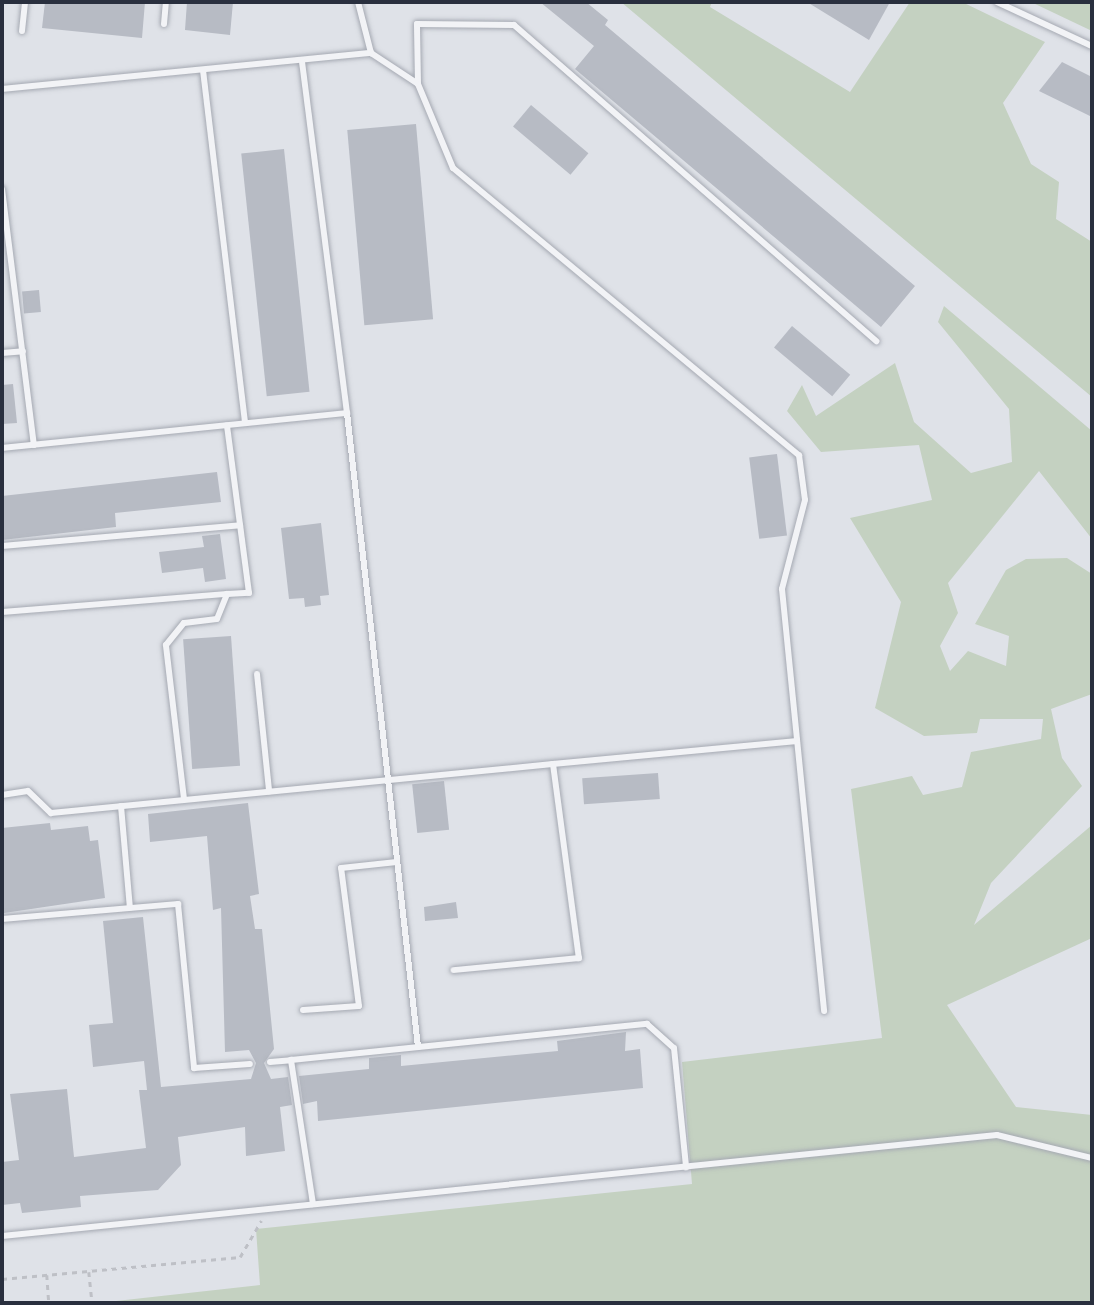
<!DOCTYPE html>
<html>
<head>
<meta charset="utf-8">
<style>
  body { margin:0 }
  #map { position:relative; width:1094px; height:1305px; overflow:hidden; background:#dfe2e8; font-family:Montserrat,sans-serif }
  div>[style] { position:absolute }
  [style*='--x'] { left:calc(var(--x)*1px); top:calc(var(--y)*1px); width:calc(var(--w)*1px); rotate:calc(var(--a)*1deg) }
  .green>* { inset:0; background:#c4d1c1 }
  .building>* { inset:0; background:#b7bbc4; transform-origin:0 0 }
  .path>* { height:2.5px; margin-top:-1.25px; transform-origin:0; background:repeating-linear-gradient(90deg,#bec0c6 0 5px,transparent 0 10px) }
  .roads { filter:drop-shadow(0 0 2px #a5a9b2) drop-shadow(0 0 2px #a5a9b2) }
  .lane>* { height:6px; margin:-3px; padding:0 3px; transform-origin:3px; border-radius:3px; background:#f2f3f6 }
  span { translate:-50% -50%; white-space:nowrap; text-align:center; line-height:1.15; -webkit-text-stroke:7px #eff1f6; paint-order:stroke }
  .frame { position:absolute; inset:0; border:4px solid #292f3e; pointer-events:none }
</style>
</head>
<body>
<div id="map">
  <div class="green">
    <i style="clip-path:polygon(621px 2px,712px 2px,710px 7px,850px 92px,910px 2px,962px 2px,1045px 42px,1003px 103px,1031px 164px,1059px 182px,1056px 219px,1092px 242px,1092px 397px)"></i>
    <i style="clip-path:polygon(1031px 2px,1092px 2px,1092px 31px)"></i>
    <i style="clip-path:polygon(944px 306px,1092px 431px,1092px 539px,1039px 471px,948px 583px,958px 613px,940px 646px,950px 671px,968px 651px,1006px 666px,1009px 636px,975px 624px,1006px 570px,1026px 559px,1067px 558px,1092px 574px,1092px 694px,1051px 709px,1062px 758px,1082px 786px,991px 883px,974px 925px,1092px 825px,1092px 938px,947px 1005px,1016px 1107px,1092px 1115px,1092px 1303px,98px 1303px,260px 1285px,256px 1229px,692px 1184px,682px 1062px,882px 1038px,851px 789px,912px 776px,923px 795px,962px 787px,971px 752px,1041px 739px,1043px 719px,980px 719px,977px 733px,924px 736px,875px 708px,901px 602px,850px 518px,932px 500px,919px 445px,821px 452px,787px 411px,802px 385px,816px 416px,895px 363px,914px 422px,971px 473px,1012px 462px,1009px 409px,938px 322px)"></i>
  </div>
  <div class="building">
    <i style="clip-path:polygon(45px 2px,145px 2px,142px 38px,42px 28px)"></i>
    <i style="clip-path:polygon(187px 2px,233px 2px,230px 35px,185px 30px)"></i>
    <i style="clip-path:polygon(540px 2px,586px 2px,608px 20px,605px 25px,915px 286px,881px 327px,575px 69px,594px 46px)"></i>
    <i style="clip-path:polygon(807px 2px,890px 2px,869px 40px)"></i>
    <i style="clip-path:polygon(1062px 62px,1092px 77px,1092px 117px,1039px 91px)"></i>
    <i style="left:531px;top:105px;width:75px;height:28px;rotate:40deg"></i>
    <i style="left:416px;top:124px;width:196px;height:69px;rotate:85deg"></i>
    <i style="left:284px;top:149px;width:244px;height:43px;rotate:84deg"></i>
    <i style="left:39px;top:290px;width:22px;height:17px;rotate:85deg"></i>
    <i style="left:792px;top:326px;width:76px;height:28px;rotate:40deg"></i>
    <i style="clip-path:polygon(13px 384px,17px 423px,2px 424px,2px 385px)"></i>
    <i style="left:777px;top:454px;width:82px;height:28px;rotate:83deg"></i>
    <i style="clip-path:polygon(217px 472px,221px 502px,115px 513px,116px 527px,2px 540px,2px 496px)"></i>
    <i style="clip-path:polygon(321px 523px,329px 595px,320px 596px,321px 605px,305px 607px,304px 598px,289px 599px,281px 528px)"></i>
    <i style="clip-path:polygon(220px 534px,226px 579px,205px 582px,203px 568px,162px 573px,159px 552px,204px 547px,202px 536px)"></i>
    <i style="left:231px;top:636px;width:130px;height:48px;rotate:86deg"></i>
    <i style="left:658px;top:773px;width:26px;height:76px;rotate:86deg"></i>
    <i style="left:444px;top:781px;width:49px;height:32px;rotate:84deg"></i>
    <i style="clip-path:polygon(248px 803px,259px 894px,250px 896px,255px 929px,262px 929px,274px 1049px,264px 1063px,271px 1079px,288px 1077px,292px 1105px,280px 1107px,285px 1151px,246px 1156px,245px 1127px,178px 1137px,181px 1165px,158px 1190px,80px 1196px,81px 1207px,22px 1213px,20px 1203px,2px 1205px,2px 1162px,19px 1160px,10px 1094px,67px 1089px,74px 1157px,146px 1148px,139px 1090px,147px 1090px,144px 1061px,93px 1067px,89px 1025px,113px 1023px,103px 921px,143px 917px,161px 1087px,251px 1079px,256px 1063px,249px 1050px,225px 1052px,221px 908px,213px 910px,207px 836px,150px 842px,148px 814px)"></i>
    <i style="clip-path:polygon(50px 823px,51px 830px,88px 826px,90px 841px,98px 840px,105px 898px,4px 913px,2px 828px)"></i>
    <i style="clip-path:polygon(456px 902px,458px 918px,425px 921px,424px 907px)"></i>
    <i style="clip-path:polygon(626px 1032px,625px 1051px,640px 1049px,643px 1088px,318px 1121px,317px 1101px,303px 1104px,299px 1076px,369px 1069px,369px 1058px,401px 1055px,401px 1066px,558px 1051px,557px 1041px)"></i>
  </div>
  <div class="path">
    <i style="--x:89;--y:1272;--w:31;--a:84"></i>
    <i style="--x:47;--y:1275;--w:28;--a:86"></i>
    <i style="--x:2;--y:1279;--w:239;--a:-5.3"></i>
    <i style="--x:240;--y:1257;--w:42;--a:-59.7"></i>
  </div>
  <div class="roads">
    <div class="lane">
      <i style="--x:358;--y:2;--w:53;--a:75.7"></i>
      <i style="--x:371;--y:53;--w:56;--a:33.4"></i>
      <i style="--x:418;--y:84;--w:60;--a:-91"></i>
      <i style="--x:417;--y:24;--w:97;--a:0.6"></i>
      <i style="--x:514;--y:25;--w:481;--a:41.1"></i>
      <i style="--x:997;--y:2;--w:105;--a:24.9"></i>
      <i style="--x:164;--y:24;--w:22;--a:-85"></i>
      <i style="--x:22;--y:31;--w:29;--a:-84"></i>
      <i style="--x:203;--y:70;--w:355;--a:83.2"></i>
      <i style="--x:418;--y:84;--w:91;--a:67.4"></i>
      <i style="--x:453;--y:168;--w:450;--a:39.7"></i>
      <i style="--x:799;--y:455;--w:45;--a:82.4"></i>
      <i style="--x:805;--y:500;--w:92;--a:104.5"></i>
      <i style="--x:782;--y:589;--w:424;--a:84.3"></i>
      <i style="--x:2;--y:89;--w:371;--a:-5.6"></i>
      <i style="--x:2;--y:189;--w:258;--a:82.9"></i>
      <i style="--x:2;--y:353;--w:21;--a:-5"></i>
      <i style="--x:347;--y:413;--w:638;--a:83.61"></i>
      <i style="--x:2;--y:448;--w:347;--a:-5.8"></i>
      <i style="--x:347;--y:413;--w:355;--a:-97.3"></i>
      <i style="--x:2;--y:546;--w:239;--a:-5"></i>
      <i style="--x:2;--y:612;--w:226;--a:-4.6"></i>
      <i style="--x:257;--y:674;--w:118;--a:84.1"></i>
      <i style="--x:553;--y:764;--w:245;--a:-5.4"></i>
      <i style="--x:2;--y:795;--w:26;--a:-9"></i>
      <i style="--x:28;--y:791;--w:32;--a:44"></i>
      <i style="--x:51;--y:813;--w:504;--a:-5.57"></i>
      <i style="--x:553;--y:764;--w:196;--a:82.4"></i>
      <i style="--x:579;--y:958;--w:126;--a:174.5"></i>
      <i style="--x:184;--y:799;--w:155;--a:-96.7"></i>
      <i style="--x:166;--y:645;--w:28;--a:-51"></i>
      <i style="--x:184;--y:623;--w:33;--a:-7"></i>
      <i style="--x:217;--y:619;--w:27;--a:-68"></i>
      <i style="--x:227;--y:594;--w:22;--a:-3"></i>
      <i style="--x:249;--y:593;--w:169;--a:-97.5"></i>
      <i style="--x:121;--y:806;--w:102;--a:85"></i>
      <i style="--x:2;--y:919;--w:177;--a:-4.9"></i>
      <i style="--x:178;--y:904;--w:165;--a:84.4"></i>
      <i style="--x:194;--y:1068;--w:56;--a:-4.1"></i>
      <i style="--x:303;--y:1010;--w:56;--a:-4.1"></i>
      <i style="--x:359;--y:1006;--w:139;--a:-97.4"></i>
      <i style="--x:341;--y:868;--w:56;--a:-6.1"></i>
      <i style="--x:270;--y:1062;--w:21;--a:-5"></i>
      <i style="--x:313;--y:1204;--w:146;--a:-98.7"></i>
      <i style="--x:291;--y:1060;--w:358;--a:-5.8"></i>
      <i style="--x:647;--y:1024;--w:36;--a:42"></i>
      <i style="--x:674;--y:1048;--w:120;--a:84.2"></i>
      <i style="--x:2;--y:1236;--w:1000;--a:-5.8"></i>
      <i style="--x:997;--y:1135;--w:98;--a:13.6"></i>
    </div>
  </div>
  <div class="frame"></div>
</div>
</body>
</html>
